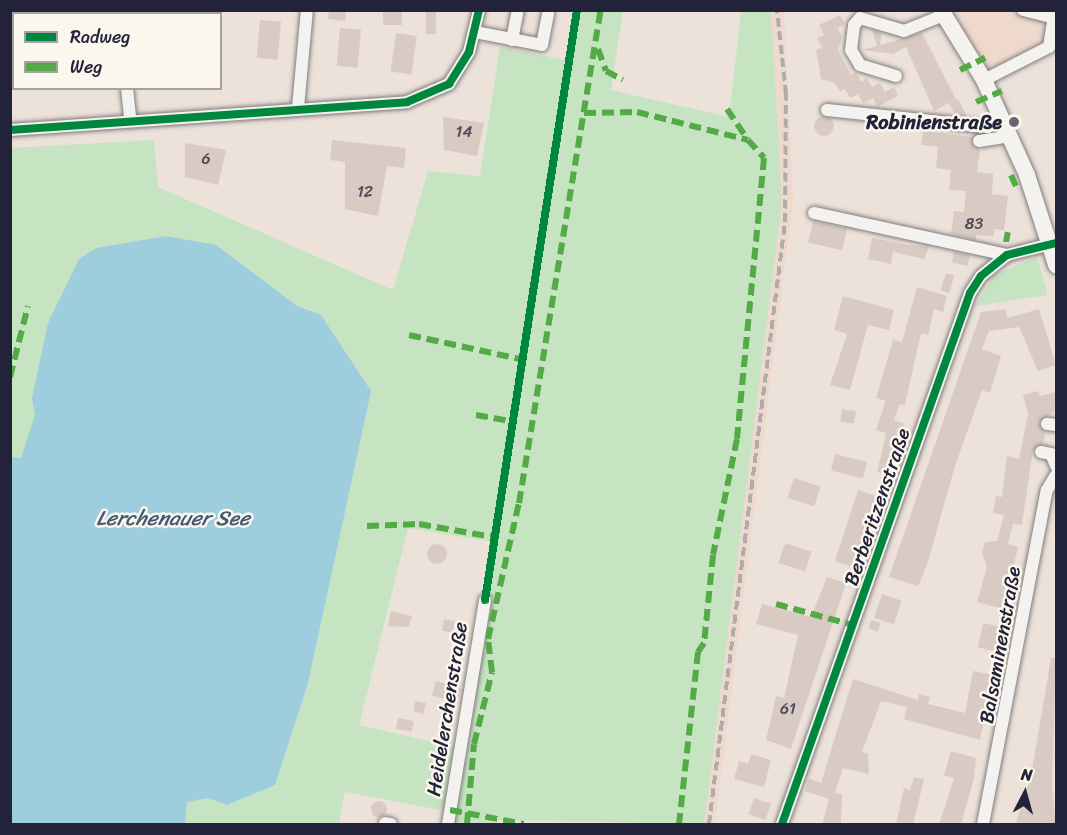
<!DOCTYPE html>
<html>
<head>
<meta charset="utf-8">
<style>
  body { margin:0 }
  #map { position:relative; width:1067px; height:835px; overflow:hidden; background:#ece2da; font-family:Sriracha,sans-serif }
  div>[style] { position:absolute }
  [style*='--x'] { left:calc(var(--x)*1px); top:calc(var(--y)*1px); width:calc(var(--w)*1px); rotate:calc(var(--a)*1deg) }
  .built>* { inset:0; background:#eed9cc }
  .green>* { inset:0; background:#c6e4c2 }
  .water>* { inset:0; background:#9ecedd }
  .building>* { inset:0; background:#d9cbc3; transform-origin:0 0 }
  .round { border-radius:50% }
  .roads { filter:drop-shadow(0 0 2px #817d7e) drop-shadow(0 0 2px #817d7e) }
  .minor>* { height:12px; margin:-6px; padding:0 6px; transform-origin:6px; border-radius:6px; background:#f4f2ee }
  .major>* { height:16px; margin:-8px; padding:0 8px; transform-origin:8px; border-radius:8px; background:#f4f2ee }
  .rail>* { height:4px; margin-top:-2px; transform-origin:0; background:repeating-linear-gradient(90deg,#afacac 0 9px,transparent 0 13.5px) }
  .quiet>* { height:6px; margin-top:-3px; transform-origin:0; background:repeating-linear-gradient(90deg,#53aa46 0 12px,transparent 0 18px) }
  .cycleway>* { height:8px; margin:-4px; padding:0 4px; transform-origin:4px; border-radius:4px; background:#00873e }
  .dots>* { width:16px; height:16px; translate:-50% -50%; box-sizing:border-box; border:3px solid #fbf7ec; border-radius:50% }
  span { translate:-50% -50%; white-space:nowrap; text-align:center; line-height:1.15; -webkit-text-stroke:5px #fbf7ec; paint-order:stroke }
  .number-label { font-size:16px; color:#504c5d }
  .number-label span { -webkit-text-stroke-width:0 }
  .poi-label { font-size:20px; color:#22223b; font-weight:700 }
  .right { translate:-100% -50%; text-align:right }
  .street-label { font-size:20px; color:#22223b }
  .water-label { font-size:21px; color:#425b74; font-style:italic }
  .frame { position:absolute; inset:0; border:12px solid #22223b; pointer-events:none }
  .legend { position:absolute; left:12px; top:12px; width:210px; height:78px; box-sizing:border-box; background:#fbf7ec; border:2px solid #a4a2a5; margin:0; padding:8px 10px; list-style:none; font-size:18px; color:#22223b }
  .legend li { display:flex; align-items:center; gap:12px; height:30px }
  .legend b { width:30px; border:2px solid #a4a2a5 }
  .north { position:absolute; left:995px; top:763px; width:60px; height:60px; -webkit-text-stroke:4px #fbf7ec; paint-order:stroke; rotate:6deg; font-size:16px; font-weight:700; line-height:24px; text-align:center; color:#22223b }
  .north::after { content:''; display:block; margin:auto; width:21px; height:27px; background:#22223b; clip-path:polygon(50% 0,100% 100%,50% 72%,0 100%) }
</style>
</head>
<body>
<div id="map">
  <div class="built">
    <i style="clip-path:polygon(771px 11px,784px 11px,793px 200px,715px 824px,704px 824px,782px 200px)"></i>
    <i style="clip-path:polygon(942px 11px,1056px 11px,1056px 46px,982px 79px)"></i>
  </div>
  <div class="green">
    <i style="clip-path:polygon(evenodd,579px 11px,623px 11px,611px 90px,729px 117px,741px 11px,771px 11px,782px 200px,704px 824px,494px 820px,493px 824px,451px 824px,452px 812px,345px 792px,339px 824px,11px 824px,11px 148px,154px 140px,158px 187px,393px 290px,428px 171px,480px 176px,500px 47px,570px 61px,579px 11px,408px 528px,494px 542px,463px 749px,359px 725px,408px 528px)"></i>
    <i style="clip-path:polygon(1037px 257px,1048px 295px,975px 306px,994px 275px)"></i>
  </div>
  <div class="water">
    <i style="clip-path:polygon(166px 236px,216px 245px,297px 306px,321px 315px,371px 391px,308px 683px,275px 785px,227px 805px,208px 798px,187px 802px,185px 824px,11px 824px,11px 457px,21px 458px,35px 415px,32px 398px,48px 323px,79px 259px,96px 248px)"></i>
  </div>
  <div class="building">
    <i style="clip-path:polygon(329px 10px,346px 10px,345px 21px,328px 19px)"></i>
    <i style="left:383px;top:10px;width:19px;height:15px"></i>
    <i style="left:426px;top:10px;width:10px;height:24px"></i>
    <i style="clip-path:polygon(840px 15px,845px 24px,838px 28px,842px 37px,838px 50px,851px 75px,856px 73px,861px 82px,867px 78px,872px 87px,880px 83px,885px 92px,894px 87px,898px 96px,877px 107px,873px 98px,863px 103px,858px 94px,850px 98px,845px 89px,840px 92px,835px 83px,821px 79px,816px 50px,822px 47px,817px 38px,824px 35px,819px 25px)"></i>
    <i style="left:260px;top:20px;width:21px;height:38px;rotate:5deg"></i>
    <i style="left:340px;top:28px;width:21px;height:38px;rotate:5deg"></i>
    <i style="clip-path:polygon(872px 30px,882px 33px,880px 45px,922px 33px,956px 99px,934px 111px,906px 47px,893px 54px,863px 50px,877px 46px)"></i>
    <i style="left:396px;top:33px;width:21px;height:39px;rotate:8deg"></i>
    <i style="clip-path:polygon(958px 99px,967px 116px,955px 115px,949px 103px)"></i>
    <i class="round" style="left:814px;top:116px;width:20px;height:20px"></i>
    <i style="clip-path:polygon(443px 117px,484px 123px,477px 156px,444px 150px)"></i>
    <i style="clip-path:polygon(923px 131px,972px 137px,980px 151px,977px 172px,993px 174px,992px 194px,1008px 196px,1004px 230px,994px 229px,994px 236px,976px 235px,976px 240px,951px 234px,954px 211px,964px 212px,966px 191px,949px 190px,951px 170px,936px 168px,938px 147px,921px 145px)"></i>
    <i style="clip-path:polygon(332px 140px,406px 148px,404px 168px,387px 166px,378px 216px,345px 209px,345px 162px,330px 160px)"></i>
    <i style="clip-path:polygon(185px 143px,226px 150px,218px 185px,185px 177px)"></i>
    <i style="left:813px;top:221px;width:35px;height:22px;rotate:13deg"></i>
    <i style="clip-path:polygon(872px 238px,908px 245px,929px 247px,924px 259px,893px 252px,891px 264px,868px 259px)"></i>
    <i style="left:954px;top:252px;width:16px;height:11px;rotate:11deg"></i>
    <i style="left:946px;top:273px;width:9px;height:18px;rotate:18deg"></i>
    <i style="clip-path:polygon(917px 287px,947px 296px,943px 312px,934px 309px,928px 335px,921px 333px,905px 405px,900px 404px,894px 420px,904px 424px,889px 475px,877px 472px,886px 433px,876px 430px,886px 401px,876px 398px,893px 340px,902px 342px)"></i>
    <i style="clip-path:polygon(843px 296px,894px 310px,889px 330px,868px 325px,850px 390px,830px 385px,847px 334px,834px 330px)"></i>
    <i style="clip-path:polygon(1006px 309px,1007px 318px,1039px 309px,1056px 365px,1038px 371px,1019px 327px,989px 331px,982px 349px,1001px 356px,990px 393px,982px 390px,955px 466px,927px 565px,918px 586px,889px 577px,981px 312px)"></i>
    <i style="clip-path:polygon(1038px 391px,1040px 396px,1056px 392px,1056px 410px,1039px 423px,1045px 432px,1043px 444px,1033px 450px,1022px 525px,1013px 524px,1008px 544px,1018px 547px,1003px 609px,977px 602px,987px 567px,982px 553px,985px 542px,997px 541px,1004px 515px,993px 513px,996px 496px,1002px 497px,1007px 456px,1019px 459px,1028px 414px,1023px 395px)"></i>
    <i style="left:842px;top:409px;width:14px;height:13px;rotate:8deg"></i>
    <i style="left:835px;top:454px;width:33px;height:17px;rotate:14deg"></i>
    <i style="left:794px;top:478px;width:28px;height:21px;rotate:18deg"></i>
    <i style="left:858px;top:490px;width:22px;height:75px;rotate:18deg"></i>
    <i style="left:785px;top:543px;width:28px;height:21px;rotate:18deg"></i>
    <i class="round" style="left:427px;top:544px;width:20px;height:20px"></i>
    <i style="clip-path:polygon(827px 577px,846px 583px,791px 749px,766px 740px,776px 696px,784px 698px,798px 635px,756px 624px,762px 604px,811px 617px)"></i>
    <i style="left:882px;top:594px;width:21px;height:25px;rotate:19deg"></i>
    <i style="clip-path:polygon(391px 611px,412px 616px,409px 627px,388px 626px)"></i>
    <i style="left:444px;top:619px;width:11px;height:12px;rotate:10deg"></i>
    <i style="left:871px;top:620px;width:10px;height:9px;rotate:17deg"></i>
    <i style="left:983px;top:623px;width:19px;height:25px;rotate:12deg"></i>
    <i style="clip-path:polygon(1051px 658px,1056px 658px,1052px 787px,1056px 825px,1023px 825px,1016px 822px,1031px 776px)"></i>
    <i style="clip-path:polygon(973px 671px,994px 675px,980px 740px,904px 719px,907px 707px,881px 701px,862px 752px,868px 754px,869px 774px,843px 768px,835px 793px,842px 794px,841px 825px,822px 825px,829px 799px,805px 791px,809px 778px,821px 783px,853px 679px,918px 700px,919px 694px,930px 697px,928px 704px,965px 713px)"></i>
    <i style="left:436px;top:681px;width:26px;height:15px;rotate:16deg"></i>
    <i style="clip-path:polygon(415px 701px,426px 703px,423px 714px,413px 711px)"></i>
    <i style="left:398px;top:718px;width:16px;height:11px;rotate:11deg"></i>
    <i style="clip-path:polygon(951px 751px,976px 758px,974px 778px,961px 825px,939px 825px,954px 778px,944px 775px)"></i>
    <i style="clip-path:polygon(751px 754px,771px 760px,764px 787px,734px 779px,739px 761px,748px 764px)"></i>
    <i style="clip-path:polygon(914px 777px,924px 779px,913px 825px,896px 825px,904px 788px,910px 790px)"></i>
    <i style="left:754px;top:798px;width:18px;height:17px;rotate:19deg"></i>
    <i class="round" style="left:371px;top:801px;width:16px;height:16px"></i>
  </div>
  <div class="roads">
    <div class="minor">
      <i style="--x:120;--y:10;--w:4;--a:76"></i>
      <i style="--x:1023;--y:10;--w:32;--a:14"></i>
      <i style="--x:475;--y:32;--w:68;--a:11"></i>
      <i style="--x:542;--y:45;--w:32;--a:-79"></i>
      <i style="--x:512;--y:40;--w:31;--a:-79"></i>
      <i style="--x:896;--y:76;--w:38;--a:-163"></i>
      <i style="--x:860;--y:65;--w:17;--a:-121"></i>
      <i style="--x:851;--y:50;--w:25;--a:-83"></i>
      <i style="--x:854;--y:25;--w:9;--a:-49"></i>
      <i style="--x:860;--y:18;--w:46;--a:16.5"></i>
      <i style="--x:904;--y:31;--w:43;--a:-21.8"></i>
      <i style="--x:984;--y:80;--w:73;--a:-26.9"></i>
      <i style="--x:1049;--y:47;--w:37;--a:-81"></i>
      <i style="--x:127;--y:88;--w:31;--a:84"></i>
      <i style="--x:298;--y:108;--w:98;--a:-84.8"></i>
      <i style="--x:827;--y:110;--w:162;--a:6"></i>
      <i style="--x:988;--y:127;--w:15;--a:-23"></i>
      <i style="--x:10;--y:130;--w:398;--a:-4"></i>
      <i style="--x:407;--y:102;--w:46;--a:-23.2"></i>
      <i style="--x:449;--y:84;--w:38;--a:-58"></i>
      <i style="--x:469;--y:52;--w:43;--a:-76.6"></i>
      <i style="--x:979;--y:141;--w:30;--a:-9"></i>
      <i style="--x:814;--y:213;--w:198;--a:12.3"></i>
      <i style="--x:1047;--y:424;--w:9;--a:6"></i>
      <i style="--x:1041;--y:452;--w:10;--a:11"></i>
      <i style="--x:1051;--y:454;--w:13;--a:67"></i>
      <i style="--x:385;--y:823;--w:6;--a:9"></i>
      <i style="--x:448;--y:824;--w:227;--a:-80.6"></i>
      <i style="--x:782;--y:824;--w:563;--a:-70.5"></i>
      <i style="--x:970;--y:293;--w:20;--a:-57"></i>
      <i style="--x:981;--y:276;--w:33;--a:-39"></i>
      <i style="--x:1007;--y:255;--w:49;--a:-14"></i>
      <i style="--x:983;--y:824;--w:340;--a:-79.2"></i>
      <i style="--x:1047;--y:490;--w:17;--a:-59"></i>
    </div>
    <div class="major">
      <i style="--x:941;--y:10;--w:82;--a:58.4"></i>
      <i style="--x:984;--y:80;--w:104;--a:65.6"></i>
      <i style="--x:1027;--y:175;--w:95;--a:72.1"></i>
    </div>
  </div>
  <div class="rail">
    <i style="--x:709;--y:824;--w:607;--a:-82.8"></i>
    <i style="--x:785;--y:222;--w:128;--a:-89.6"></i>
    <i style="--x:786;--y:94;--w:84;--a:-96.1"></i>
  </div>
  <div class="quiet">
    <i style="--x:598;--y:49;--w:23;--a:70"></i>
    <i style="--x:606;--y:71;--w:19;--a:28"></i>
    <i style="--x:960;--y:70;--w:28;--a:-26"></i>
    <i style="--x:976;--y:102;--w:28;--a:-23"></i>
    <i style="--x:727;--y:109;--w:37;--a:56"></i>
    <i style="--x:584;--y:113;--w:53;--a:-1.1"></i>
    <i style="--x:637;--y:112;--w:114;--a:14.2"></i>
    <i style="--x:748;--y:140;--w:24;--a:48"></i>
    <i style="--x:764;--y:158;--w:282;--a:95.5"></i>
    <i style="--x:737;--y:439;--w:118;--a:101.7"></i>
    <i style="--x:713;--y:555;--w:88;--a:95.8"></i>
    <i style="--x:704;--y:643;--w:11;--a:124"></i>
    <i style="--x:698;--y:652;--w:173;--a:96.3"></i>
    <i style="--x:1011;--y:175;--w:17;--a:66"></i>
    <i style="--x:1006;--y:242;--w:10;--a:-79"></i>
    <i style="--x:409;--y:335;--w:114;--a:12.2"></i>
    <i style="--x:10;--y:377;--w:73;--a:-75.8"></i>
    <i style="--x:476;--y:415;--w:35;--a:10"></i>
    <i style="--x:367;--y:526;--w:52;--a:-2.2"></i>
    <i style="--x:419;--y:524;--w:75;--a:10"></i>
    <i style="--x:776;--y:604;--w:80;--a:15.3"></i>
    <i style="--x:450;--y:810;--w:75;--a:10.7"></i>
    <i style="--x:467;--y:824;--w:80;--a:-85"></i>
    <i style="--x:474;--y:744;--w:74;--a:-76"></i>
    <i style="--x:492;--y:672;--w:33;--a:-97"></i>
    <i style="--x:488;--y:639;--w:139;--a:-77.2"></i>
    <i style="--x:519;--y:503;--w:500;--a:-80.6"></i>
  </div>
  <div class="cycleway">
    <i style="--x:10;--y:130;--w:398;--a:-4"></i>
    <i style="--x:407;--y:102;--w:46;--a:-23.2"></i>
    <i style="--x:449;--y:84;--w:38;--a:-58"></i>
    <i style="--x:469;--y:52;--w:43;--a:-76.6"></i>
    <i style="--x:485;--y:600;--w:597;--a:-81.14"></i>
    <i style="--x:782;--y:824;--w:563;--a:-70.5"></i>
    <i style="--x:970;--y:293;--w:20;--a:-57"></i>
    <i style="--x:981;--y:276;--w:33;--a:-39"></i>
    <i style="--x:1007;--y:255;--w:50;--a:-13.8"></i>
  </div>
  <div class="dots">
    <i style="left:1014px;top:122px;background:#696573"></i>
  </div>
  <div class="number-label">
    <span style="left:464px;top:132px">14</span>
    <span style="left:206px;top:159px">6</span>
    <span style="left:365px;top:192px">12</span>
    <span style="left:974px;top:224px">83</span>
    <span style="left:788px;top:709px">61</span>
  </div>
  <div class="poi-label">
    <span class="right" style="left:1002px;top:122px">Robinienstraße</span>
  </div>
  <div class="street-label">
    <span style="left:877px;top:507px;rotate:-71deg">Berberitzenstraße</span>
    <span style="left:1000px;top:645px;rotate:-80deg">Balsaminenstraße</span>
    <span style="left:447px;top:709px;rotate:-81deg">Heidelerchenstraße</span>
  </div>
  <div class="water-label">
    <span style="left:173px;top:518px">Lerchenauer See</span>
  </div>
  <div class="frame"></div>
  <ul class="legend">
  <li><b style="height:8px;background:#00873e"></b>Radweg</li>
  <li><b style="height:8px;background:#53aa46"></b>Weg</li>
  </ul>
  <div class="north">N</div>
</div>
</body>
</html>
